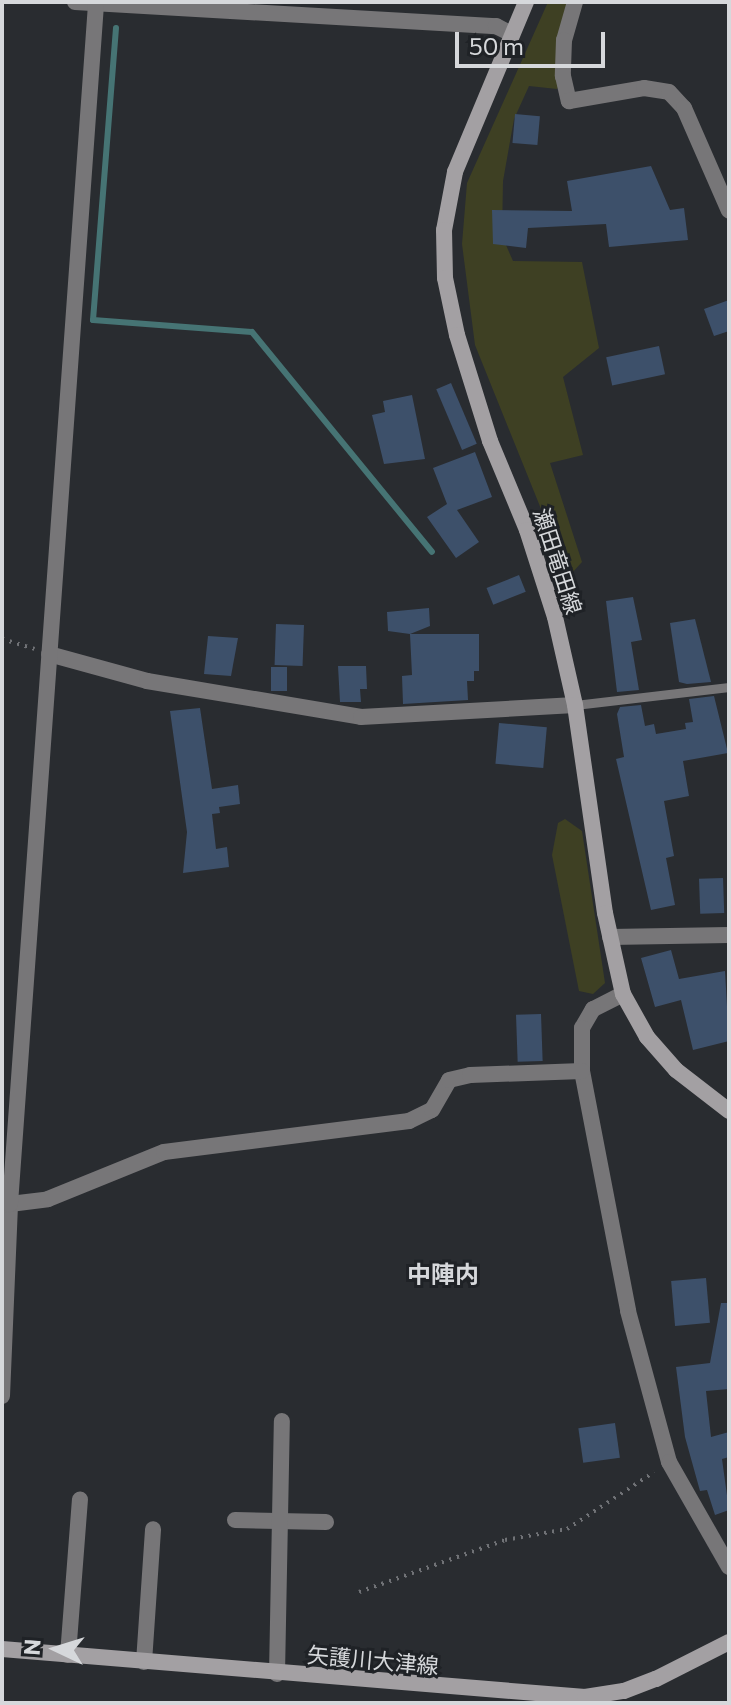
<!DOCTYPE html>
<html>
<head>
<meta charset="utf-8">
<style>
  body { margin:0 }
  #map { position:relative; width:731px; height:1705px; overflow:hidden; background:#292c30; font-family:Commissioner,"Noto Sans JP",sans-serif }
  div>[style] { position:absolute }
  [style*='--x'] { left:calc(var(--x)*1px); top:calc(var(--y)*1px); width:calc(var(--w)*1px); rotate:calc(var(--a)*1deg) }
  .green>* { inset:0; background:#3e4023 }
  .stream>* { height:6px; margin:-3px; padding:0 3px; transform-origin:3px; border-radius:3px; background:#467474 }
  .building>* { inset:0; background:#3d506a; transform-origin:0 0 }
  .path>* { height:4px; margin-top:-2px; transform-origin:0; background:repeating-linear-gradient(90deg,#707276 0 2px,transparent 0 8px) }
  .service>* { height:9px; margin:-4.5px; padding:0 4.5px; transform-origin:4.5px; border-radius:4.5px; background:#777678 }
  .minor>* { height:16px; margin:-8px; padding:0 8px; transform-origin:8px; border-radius:8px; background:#777678 }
  .tertiary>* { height:16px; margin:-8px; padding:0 8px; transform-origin:8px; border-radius:8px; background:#777678 }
  .secondary>* { height:16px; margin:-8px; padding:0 8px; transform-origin:8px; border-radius:8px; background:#a3a0a3 }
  span { translate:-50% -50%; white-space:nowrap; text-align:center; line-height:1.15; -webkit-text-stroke:6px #1f2226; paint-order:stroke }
  .street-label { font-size:22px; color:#d6d8db }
  .neighbourhood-label { font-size:24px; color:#d6d8db; font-weight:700 }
  .frame { position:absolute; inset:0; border:4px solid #d6d8db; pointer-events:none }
  .north { position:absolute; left:16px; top:1609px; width:80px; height:80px; -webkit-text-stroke:6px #1f2226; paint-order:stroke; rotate:274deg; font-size:22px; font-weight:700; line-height:32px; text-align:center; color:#d6d8db }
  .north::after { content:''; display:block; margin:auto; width:28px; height:36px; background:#d6d8db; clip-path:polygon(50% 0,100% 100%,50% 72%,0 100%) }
  .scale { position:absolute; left:455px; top:32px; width:150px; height:36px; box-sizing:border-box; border:4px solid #d6d8db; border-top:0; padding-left:10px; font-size:24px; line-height:28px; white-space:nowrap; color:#d6d8db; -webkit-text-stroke:6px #1f2226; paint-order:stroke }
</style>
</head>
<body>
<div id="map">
  <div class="green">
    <i style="clip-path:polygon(548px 2px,578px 2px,563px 80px,557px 89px,529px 86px,514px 119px,503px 181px,502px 236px,513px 261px,582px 262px,599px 348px,563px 377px,583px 455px,550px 463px,582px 562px,572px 573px,562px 561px,475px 345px,462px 244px,467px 183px)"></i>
    <i style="clip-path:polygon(565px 819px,582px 831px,605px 983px,593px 994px,579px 991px,552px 855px,558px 823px)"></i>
  </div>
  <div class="stream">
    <i style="--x:116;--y:28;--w:293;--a:94.5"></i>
    <i style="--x:93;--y:320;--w:159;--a:4.3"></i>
    <i style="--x:252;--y:332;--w:284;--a:50.7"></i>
  </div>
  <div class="building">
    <i style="left:515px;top:114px;width:25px;height:29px;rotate:5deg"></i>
    <i style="clip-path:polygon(651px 166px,670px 210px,684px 208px,688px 240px,609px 247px,606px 224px,528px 228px,526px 248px,493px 244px,492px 210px,572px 211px,567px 181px)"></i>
    <i style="clip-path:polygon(729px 300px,729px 331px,714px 336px,704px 309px)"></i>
    <i style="left:659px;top:346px;width:29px;height:54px;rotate:78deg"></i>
    <i style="left:451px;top:383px;width:66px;height:16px;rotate:67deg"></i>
    <i style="clip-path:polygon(412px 395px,425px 459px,384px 464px,372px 415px,385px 412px,383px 401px)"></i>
    <i style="clip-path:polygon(475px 452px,492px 497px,457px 510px,479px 542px,456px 558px,427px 517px,447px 504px,433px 468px)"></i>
    <i style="left:519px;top:575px;width:18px;height:35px;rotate:68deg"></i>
    <i style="clip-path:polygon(633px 597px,642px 640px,631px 642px,639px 690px,617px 692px,606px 601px)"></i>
    <i style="clip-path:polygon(429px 608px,430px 626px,410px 634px,479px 634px,479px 671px,474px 671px,474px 681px,467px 681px,468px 700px,403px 704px,402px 676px,412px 675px,410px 634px,388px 631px,387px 612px)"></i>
    <i style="clip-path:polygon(695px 619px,711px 682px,687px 684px,679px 682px,670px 623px)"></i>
    <i style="left:276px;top:624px;width:28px;height:41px;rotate:2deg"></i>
    <i style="clip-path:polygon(208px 636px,238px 638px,231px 676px,204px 674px)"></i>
    <i style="clip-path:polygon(338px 666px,366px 666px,367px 689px,360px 689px,361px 702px,340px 702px)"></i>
    <i style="left:271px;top:667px;width:16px;height:24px"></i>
    <i style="clip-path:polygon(714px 696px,728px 753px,683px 761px,689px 796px,664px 801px,674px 856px,666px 858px,675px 905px,651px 910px,616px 759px,624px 757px,617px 714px,620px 707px,641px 705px,645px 726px,654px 724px,656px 734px,686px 729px,685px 723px,693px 722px,689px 699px)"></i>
    <i style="clip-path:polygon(200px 708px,212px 789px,238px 785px,240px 804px,219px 807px,220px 813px,212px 814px,216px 849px,227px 847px,229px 867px,183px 873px,187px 832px,170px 711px)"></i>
    <i style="left:499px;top:723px;width:48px;height:41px;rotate:5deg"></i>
    <i style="left:723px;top:878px;width:35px;height:24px;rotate:88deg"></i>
    <i style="clip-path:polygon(671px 950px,679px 979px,725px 971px,729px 1041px,693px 1050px,681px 1000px,655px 1007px,641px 958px)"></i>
    <i style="left:541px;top:1014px;width:47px;height:25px;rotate:88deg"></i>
    <i style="left:706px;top:1278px;width:45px;height:35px;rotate:85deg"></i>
    <i style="clip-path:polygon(721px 1303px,729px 1303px,729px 1389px,706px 1391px,711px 1437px,729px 1432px,729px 1457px,722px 1459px,729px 1510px,715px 1515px,707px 1490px,700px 1491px,685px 1437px,676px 1367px,710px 1363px)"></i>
    <i style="left:615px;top:1423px;width:35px;height:37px;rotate:82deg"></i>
  </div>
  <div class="path">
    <i style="--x:2;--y:639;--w:34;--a:17"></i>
    <i style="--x:359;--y:1592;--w:155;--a:-19.6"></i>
    <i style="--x:505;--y:1540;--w:63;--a:-10.1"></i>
    <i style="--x:567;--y:1529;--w:104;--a:-33.2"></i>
  </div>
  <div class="service">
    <i style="--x:575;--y:705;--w:155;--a:-6.7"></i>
  </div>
  <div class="minor">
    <i style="--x:75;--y:2;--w:422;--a:3.3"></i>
    <i style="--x:496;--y:26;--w:18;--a:27"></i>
    <i style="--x:575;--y:2;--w:40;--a:106"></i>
    <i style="--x:564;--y:40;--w:36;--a:92"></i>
    <i style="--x:563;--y:76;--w:26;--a:77"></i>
    <i style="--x:569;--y:101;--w:76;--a:-9.8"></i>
    <i style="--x:644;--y:88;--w:25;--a:9"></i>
    <i style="--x:669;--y:92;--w:22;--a:47"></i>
    <i style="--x:684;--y:108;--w:112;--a:66.4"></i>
    <i style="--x:49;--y:654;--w:102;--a:15.4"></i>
    <i style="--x:147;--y:681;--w:217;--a:9.5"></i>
    <i style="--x:361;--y:717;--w:214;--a:-3.2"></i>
    <i style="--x:610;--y:937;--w:119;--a:-1"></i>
    <i style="--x:623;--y:994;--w:34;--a:153"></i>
    <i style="--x:593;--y:1009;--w:22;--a:120"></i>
    <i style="--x:582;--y:1028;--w:43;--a:90"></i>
    <i style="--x:582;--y:1071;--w:244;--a:79.1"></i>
    <i style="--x:628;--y:1311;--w:156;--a:74.8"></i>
    <i style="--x:669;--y:1462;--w:121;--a:60.3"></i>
    <i style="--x:2;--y:1396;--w:192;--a:-87.6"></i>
    <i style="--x:10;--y:1204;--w:38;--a:-7"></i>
    <i style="--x:48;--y:1199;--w:125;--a:-22.1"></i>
    <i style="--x:164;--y:1152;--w:247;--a:-7.2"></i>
    <i style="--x:409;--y:1121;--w:25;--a:-26"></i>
    <i style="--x:432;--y:1110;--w:34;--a:-60"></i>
    <i style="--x:449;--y:1080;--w:22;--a:-13"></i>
    <i style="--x:470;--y:1075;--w:112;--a:-2"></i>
    <i style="--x:235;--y:1520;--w:91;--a:1.3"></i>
    <i style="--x:68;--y:1655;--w:156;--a:-85.6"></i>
    <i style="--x:144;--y:1662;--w:133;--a:-86.1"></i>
    <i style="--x:277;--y:1674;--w:253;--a:-88.9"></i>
  </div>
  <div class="tertiary">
    <i style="--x:2;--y:1205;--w:8;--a:-7"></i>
    <i style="--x:10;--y:1204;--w:1204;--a:-85.9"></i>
  </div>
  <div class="secondary">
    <i style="--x:526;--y:2;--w:184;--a:112.7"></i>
    <i style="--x:455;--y:172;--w:59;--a:100.7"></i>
    <i style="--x:444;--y:230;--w:48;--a:88.8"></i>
    <i style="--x:445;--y:278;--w:58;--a:78.1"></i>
    <i style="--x:457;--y:335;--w:111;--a:72.7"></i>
    <i style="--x:490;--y:441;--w:96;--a:67.4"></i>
    <i style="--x:527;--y:530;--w:91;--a:72.2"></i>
    <i style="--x:555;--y:617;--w:90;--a:77.2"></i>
    <i style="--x:575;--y:705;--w:210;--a:81.8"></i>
    <i style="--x:605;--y:913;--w:83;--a:77.5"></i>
    <i style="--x:623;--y:994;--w:49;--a:60.8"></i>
    <i style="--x:647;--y:1037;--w:44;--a:48.7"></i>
    <i style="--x:676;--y:1070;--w:67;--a:37.7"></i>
    <i style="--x:2;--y:1649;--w:585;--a:4.71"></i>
    <i style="--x:585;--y:1697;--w:39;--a:-9"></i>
    <i style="--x:624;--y:1691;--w:34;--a:-21"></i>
    <i style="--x:656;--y:1679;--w:82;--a:-26.9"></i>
  </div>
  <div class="street-label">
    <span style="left:558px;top:561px;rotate:72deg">瀬田竜田線</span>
    <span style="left:373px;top:1660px;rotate:5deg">矢護川大津線</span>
  </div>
  <div class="neighbourhood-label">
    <span style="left:443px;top:1274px">中陣内</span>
  </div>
  <div class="frame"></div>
  <div class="north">N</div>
  <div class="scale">50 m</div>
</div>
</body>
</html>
